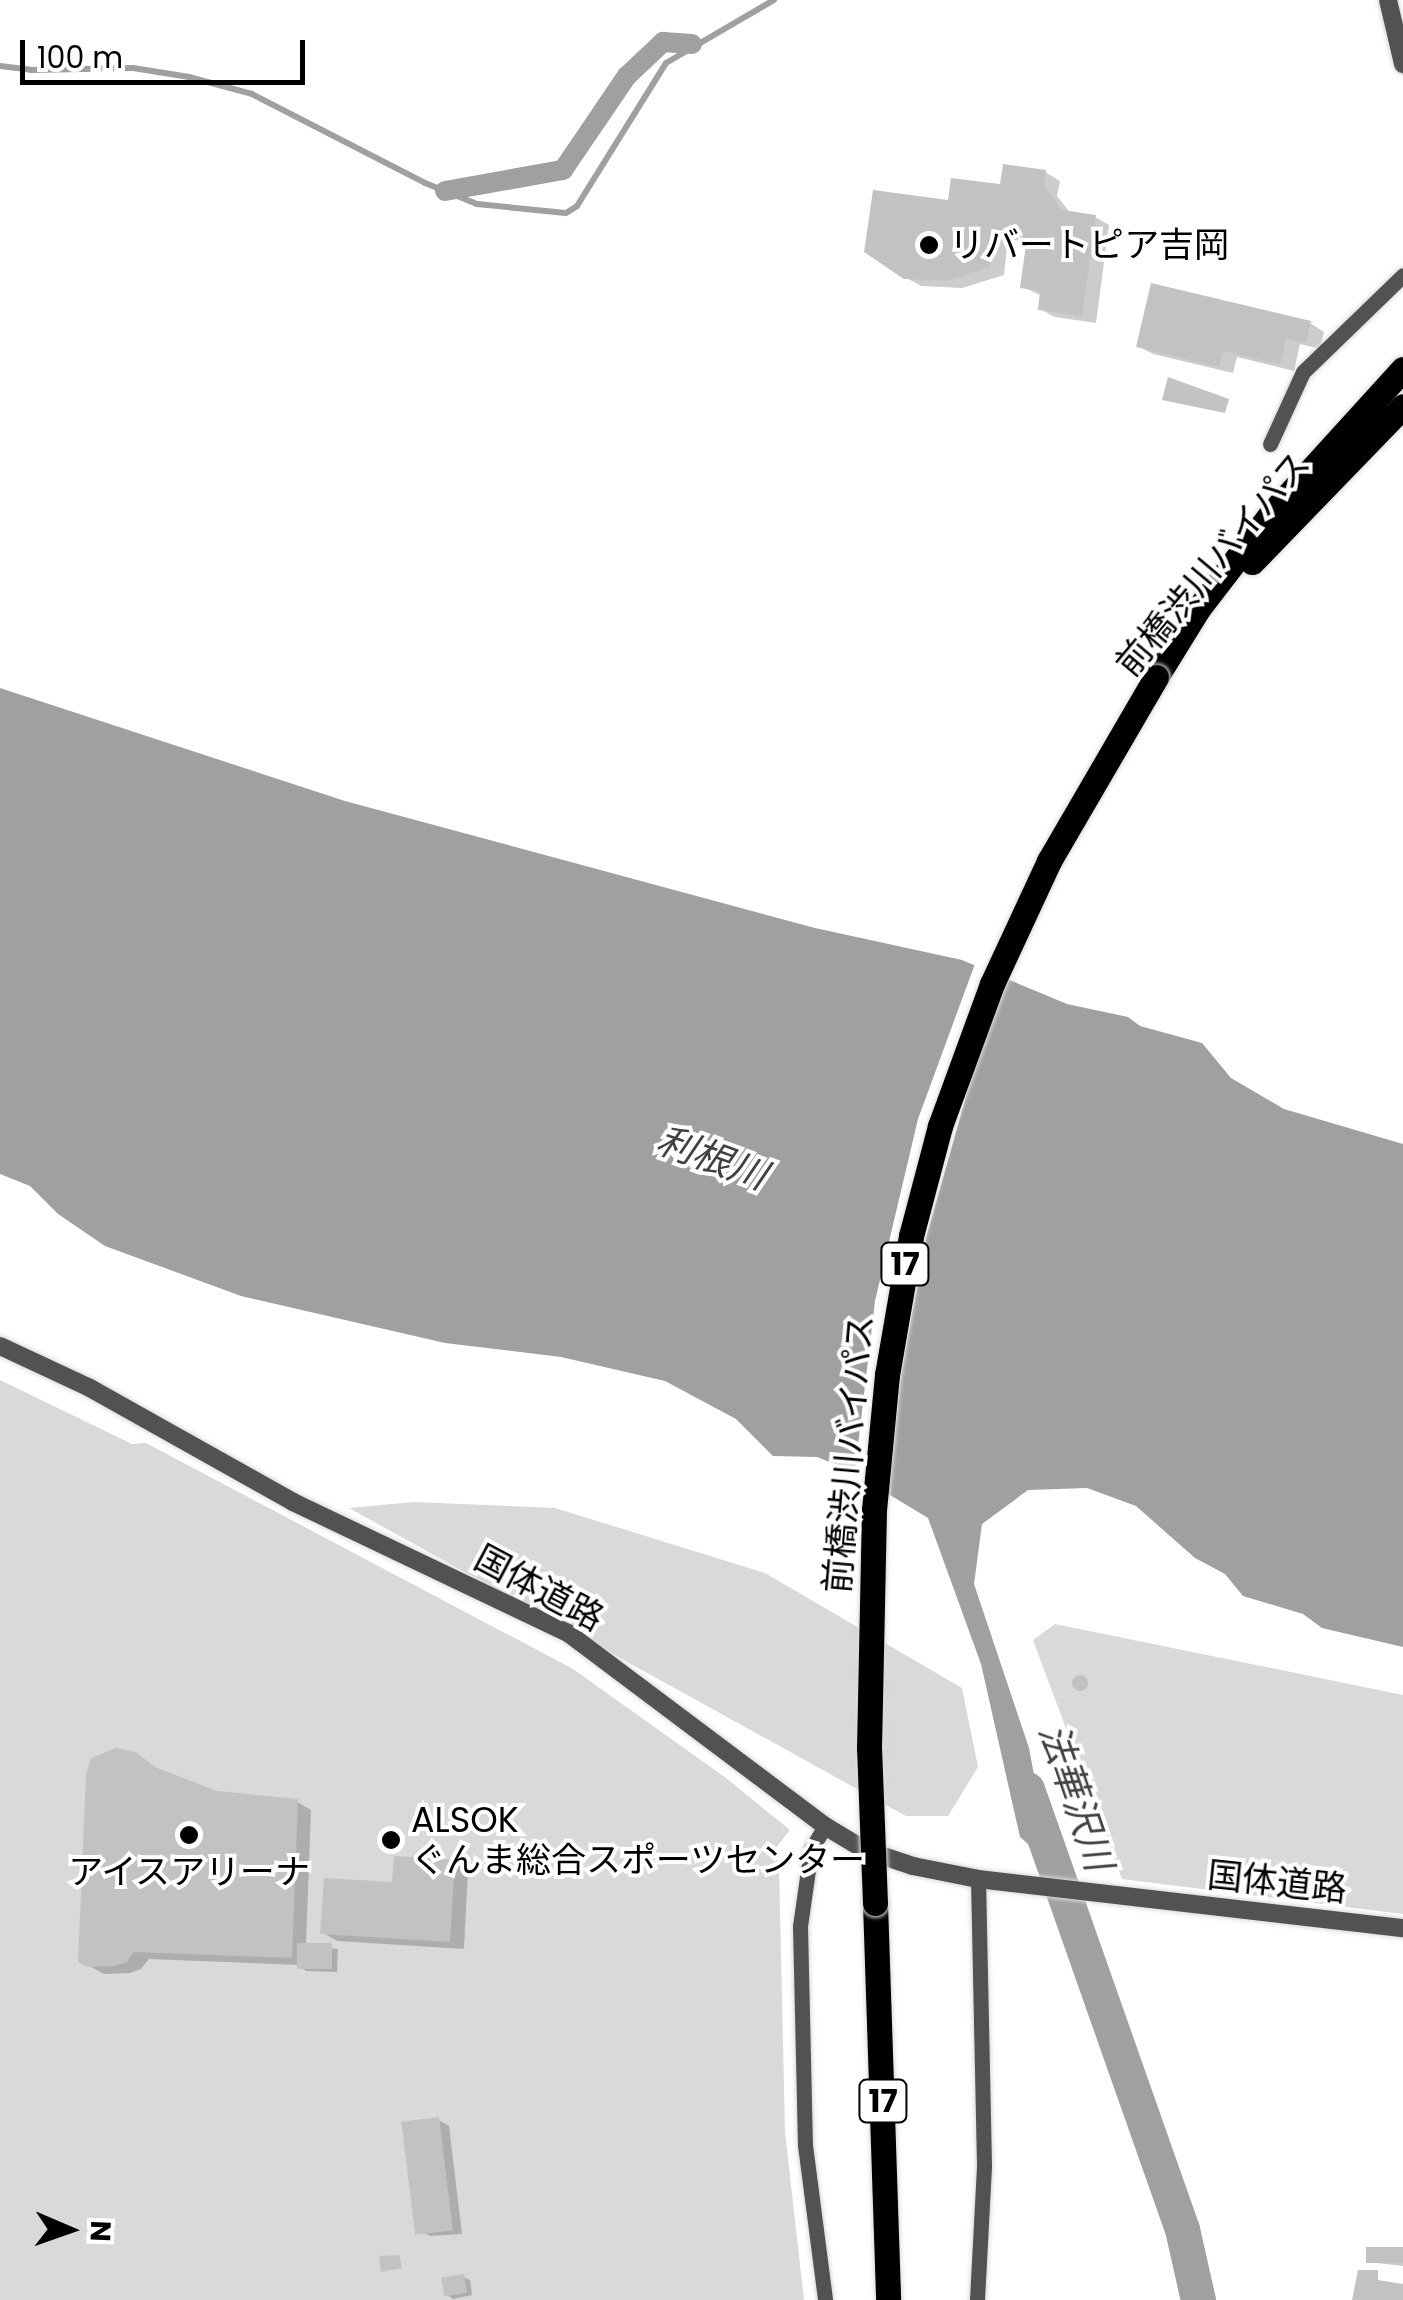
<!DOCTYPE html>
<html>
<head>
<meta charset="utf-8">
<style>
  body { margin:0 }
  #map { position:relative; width:1403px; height:2300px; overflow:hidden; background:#fff; font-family:Poppins,"Noto Sans JP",sans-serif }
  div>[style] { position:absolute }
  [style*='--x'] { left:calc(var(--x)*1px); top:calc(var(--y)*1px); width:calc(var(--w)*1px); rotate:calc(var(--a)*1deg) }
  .green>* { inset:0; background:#d9d9d9 }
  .water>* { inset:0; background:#a0a0a0 }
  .pier>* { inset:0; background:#fff }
  .shadow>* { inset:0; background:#0003 }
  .stream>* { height:6px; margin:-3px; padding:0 3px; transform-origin:3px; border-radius:3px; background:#a0a0a0 }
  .canal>* { height:20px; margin:-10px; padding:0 10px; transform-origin:10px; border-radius:10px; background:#a0a0a0 }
  .river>* { height:35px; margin:-17.5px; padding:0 17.5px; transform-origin:17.5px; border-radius:17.5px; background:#a0a0a0 }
  .building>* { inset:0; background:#c2c2c2; transform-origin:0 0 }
  .round { border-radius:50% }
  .roads { filter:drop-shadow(0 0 2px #dbdbdb) drop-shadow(0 0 2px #dbdbdb) }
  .minor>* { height:15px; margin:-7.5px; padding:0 7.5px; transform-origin:7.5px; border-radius:7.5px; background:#525252 }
  .tertiary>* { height:18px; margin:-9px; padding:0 9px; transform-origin:9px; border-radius:9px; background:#525252 }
  .trunk>* { height:25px; margin:-12.5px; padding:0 12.5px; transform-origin:12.5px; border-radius:12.5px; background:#000 }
  .bridges { filter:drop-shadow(0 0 2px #dbdbdb) drop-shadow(0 0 2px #dbdbdb) }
  .trunk-bridge>* { height:25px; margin:-12.5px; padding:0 12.5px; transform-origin:12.5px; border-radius:12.5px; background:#000 }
  .dots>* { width:28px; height:28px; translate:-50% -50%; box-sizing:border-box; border:5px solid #fff; border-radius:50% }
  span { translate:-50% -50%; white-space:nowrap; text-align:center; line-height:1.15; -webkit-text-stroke:8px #fff; paint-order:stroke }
  .shield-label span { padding:2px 8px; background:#fff; border:2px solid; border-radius:8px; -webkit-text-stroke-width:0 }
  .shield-label { font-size:32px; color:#000; font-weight:700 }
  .poi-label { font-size:35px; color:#000 }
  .left { translate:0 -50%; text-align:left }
  .street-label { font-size:35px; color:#000 }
  .water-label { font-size:38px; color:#414141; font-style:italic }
  .north { position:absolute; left:20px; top:2180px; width:100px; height:100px; -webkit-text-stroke:8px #fff; paint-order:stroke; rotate:92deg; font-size:28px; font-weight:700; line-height:40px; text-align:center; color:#000 }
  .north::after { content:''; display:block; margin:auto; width:35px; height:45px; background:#000; clip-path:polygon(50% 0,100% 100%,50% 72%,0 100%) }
  .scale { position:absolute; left:20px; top:40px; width:285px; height:45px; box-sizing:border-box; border:5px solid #000; border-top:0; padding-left:12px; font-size:30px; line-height:35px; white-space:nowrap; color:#000; -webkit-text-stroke:8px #fff; paint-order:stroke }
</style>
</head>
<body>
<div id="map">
  <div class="green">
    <i style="clip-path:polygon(0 1380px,132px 1444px,146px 1443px,573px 1669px,726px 1778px,790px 1830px,774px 1850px,779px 1865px,785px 2132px,804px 2300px,0 2300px)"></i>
    <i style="clip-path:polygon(414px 1502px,555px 1508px,765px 1573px,962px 1688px,978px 1767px,948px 1816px,906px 1816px,349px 1508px)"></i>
    <i style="clip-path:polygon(1055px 1624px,1403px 1695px,1403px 1914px,1122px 1879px,1033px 1640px)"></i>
  </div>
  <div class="water">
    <i style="clip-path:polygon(0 688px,345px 801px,815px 928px,962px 960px,1067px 1004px,1128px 1017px,1140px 1026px,1202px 1043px,1231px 1078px,1284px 1109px,1403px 1144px,1403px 1647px,1322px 1628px,1303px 1614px,1243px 1596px,1225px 1574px,1195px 1558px,1136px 1506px,1087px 1488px,1028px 1490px,982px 1524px,974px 1584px,1029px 1748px,1044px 1829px,1035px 1850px,1020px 1837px,981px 1664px,928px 1518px,847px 1469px,817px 1457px,773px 1456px,736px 1419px,665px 1381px,561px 1357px,445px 1343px,241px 1296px,105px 1246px,58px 1214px,30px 1186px,0 1174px)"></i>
  </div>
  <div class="pier">
    <i style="clip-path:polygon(976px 961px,1010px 975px,978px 1054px,926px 1238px,901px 1375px,888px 1499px,854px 1479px,875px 1301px,918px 1119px)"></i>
  </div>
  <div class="shadow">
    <i style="clip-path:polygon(1045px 172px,1060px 181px,1057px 196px,1071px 214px,1095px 217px,1109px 225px,1096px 323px,1055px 317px,1040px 309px,1042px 296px,1023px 287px,1029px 242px,1008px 239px,1004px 275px,962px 288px,921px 286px,905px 277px,950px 202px)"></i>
    <i style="clip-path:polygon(1310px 323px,1324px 332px,1320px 349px,1300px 344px,1294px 371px,1237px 357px,1233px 373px,1153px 354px,1138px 346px)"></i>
    <i style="clip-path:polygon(1077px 1680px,1088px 1682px,1086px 1689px,1075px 1685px)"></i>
    <i style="clip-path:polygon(115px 1750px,135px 1754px,162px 1773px,217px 1794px,297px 1802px,311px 1810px,306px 1945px,338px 1949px,337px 1972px,306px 1971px,299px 1965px,149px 1959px,141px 1969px,130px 1973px,104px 1974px,80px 1961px,88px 1776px,93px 1760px)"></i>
    <i style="clip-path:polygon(454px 1862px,468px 1871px,464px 1949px,337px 1941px,323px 1933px,395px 1885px)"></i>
    <i style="clip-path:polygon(439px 2120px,449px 2126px,462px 2234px,430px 2236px,420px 2230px)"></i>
    <i style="clip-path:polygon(1403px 2249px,1403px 2266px,1368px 2262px)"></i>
    <i style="clip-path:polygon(463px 2277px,470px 2280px,472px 2295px,453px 2299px,447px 2295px)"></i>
  </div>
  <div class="stream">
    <i style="--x:0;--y:66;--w:31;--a:7"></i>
    <i style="--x:31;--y:70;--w:102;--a:-1.1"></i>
    <i style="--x:133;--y:68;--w:57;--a:9.1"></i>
    <i style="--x:189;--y:77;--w:65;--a:15.1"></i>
    <i style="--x:252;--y:94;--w:195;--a:27.2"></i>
    <i style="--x:425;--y:183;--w:56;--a:22"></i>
    <i style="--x:477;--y:204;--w:89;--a:5.8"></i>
    <i style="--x:566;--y:213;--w:13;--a:-32"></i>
    <i style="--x:577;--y:206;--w:168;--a:-58.1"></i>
    <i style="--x:666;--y:63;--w:125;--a:-30.3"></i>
  </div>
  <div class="canal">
    <i style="--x:445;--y:191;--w:120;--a:-10.1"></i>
    <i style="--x:563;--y:170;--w:114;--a:-55.8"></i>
    <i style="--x:627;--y:76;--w:50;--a:-43.4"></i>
    <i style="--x:663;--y:42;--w:29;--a:4"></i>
  </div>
  <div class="river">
    <i style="--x:1027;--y:1789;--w:467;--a:70.6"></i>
    <i style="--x:1182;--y:2229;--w:73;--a:77.3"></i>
  </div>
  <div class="building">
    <i style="clip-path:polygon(1003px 164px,1046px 170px,1044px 186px,1062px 210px,1096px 215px,1082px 316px,1038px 310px,1040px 291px,1020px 288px,1027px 237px,994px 232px,990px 267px,946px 281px,904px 279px,864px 252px,873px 190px,948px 200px,951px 178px,1000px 184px)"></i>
    <i style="clip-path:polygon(1151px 283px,1311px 321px,1306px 343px,1286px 338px,1280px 364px,1223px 351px,1219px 367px,1136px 347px)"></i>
    <i style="clip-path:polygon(1168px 377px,1229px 399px,1225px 413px,1162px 400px)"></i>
    <i class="round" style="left:1072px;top:1675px;width:16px;height:16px"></i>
    <i style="clip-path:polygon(116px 1748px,136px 1752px,155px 1767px,217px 1791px,298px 1799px,292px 1958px,134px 1952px,127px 1962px,114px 1966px,88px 1967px,78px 1962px,86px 1775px,91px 1758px)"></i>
    <i style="clip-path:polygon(394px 1856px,455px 1860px,450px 1942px,320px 1934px,324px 1878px,392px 1882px)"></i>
    <i style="left:297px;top:1943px;width:35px;height:26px"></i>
    <i style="left:439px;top:2117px;width:114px;height:38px;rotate:83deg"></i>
    <i style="left:1366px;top:2247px;width:37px;height:16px"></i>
    <i style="clip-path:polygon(399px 2255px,402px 2268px,381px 2272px,379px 2256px)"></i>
    <i style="clip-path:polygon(1358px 2270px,1378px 2270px,1378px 2280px,1403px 2284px,1403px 2300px,1352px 2300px)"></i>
    <i style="left:464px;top:2274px;width:19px;height:23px;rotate:81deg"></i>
  </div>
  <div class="roads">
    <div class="minor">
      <i style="--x:1270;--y:444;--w:79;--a:-65.4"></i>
      <i style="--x:1303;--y:372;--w:139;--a:-44.1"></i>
      <i style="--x:825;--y:1826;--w:27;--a:121"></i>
      <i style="--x:811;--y:1849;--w:78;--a:98.1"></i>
      <i style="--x:800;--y:1926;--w:219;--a:88.7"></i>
      <i style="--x:805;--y:2145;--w:156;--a:82.6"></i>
      <i style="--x:977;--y:2300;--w:135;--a:-87"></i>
      <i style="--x:984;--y:2165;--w:286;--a:-91.2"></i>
    </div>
    <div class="tertiary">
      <i style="--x:1388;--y:0;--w:66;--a:76.8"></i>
      <i style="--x:0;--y:1346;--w:99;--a:25"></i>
      <i style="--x:90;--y:1388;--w:233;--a:29.3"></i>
      <i style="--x:293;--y:1502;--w:305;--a:25.5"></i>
      <i style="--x:568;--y:1633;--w:321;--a:36.9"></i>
      <i style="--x:825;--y:1826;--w:47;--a:31"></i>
      <i style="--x:865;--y:1850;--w:51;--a:18.4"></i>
      <i style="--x:913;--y:1866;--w:66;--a:11.3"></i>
      <i style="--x:978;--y:1879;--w:428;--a:6.6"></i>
    </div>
    <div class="trunk">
      <i style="--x:1252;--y:562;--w:217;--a:-45.9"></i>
      <i style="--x:1156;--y:677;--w:80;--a:-58.3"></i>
      <i style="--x:1198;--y:609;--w:120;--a:-52.5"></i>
      <i style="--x:1271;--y:514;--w:196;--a:-47.7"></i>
      <i style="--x:875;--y:1903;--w:397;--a:88.1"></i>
    </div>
  </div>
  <div class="bridges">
    <div class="trunk-bridge">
      <i style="--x:875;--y:1903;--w:155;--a:-92.2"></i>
      <i style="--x:869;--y:1748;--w:238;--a:-88.8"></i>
      <i style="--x:874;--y:1510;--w:136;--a:-84.5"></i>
      <i style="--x:887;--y:1375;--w:141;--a:-80.2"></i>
      <i style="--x:911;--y:1236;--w:114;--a:-75.2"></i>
      <i style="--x:940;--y:1126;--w:151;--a:-69.9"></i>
      <i style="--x:992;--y:984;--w:136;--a:-65.1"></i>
      <i style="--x:1049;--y:861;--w:213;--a:-59.8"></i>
    </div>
  </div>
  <div class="dots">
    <i style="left:929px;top:245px;background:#000"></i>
    <i style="left:189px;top:1835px;background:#000"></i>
    <i style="left:391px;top:1840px;background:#000"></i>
  </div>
  <div class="shield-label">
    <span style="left:905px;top:1264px">17</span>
    <span style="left:883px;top:2101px">17</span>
  </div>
  <div class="poi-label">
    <span class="left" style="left:949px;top:245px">リバートピア吉岡</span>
    <span class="left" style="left:411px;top:1840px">ALSOK<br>ぐんま総合スポーツセンター</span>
    <span style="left:189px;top:1872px">アイスアリーナ</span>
  </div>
  <div class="street-label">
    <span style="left:1213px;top:564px;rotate:-50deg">前橋渋川バイパス</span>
    <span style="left:849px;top:1454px;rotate:-85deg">前橋渋川バイパス</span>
    <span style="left:539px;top:1588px;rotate:28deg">国体道路</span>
    <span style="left:1277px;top:1882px;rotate:6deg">国体道路</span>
  </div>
  <div class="water-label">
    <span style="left:712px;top:1158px;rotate:20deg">利根川</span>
    <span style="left:1076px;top:1797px;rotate:71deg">法華沢川</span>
  </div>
  <div class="north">N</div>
  <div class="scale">100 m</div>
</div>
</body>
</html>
